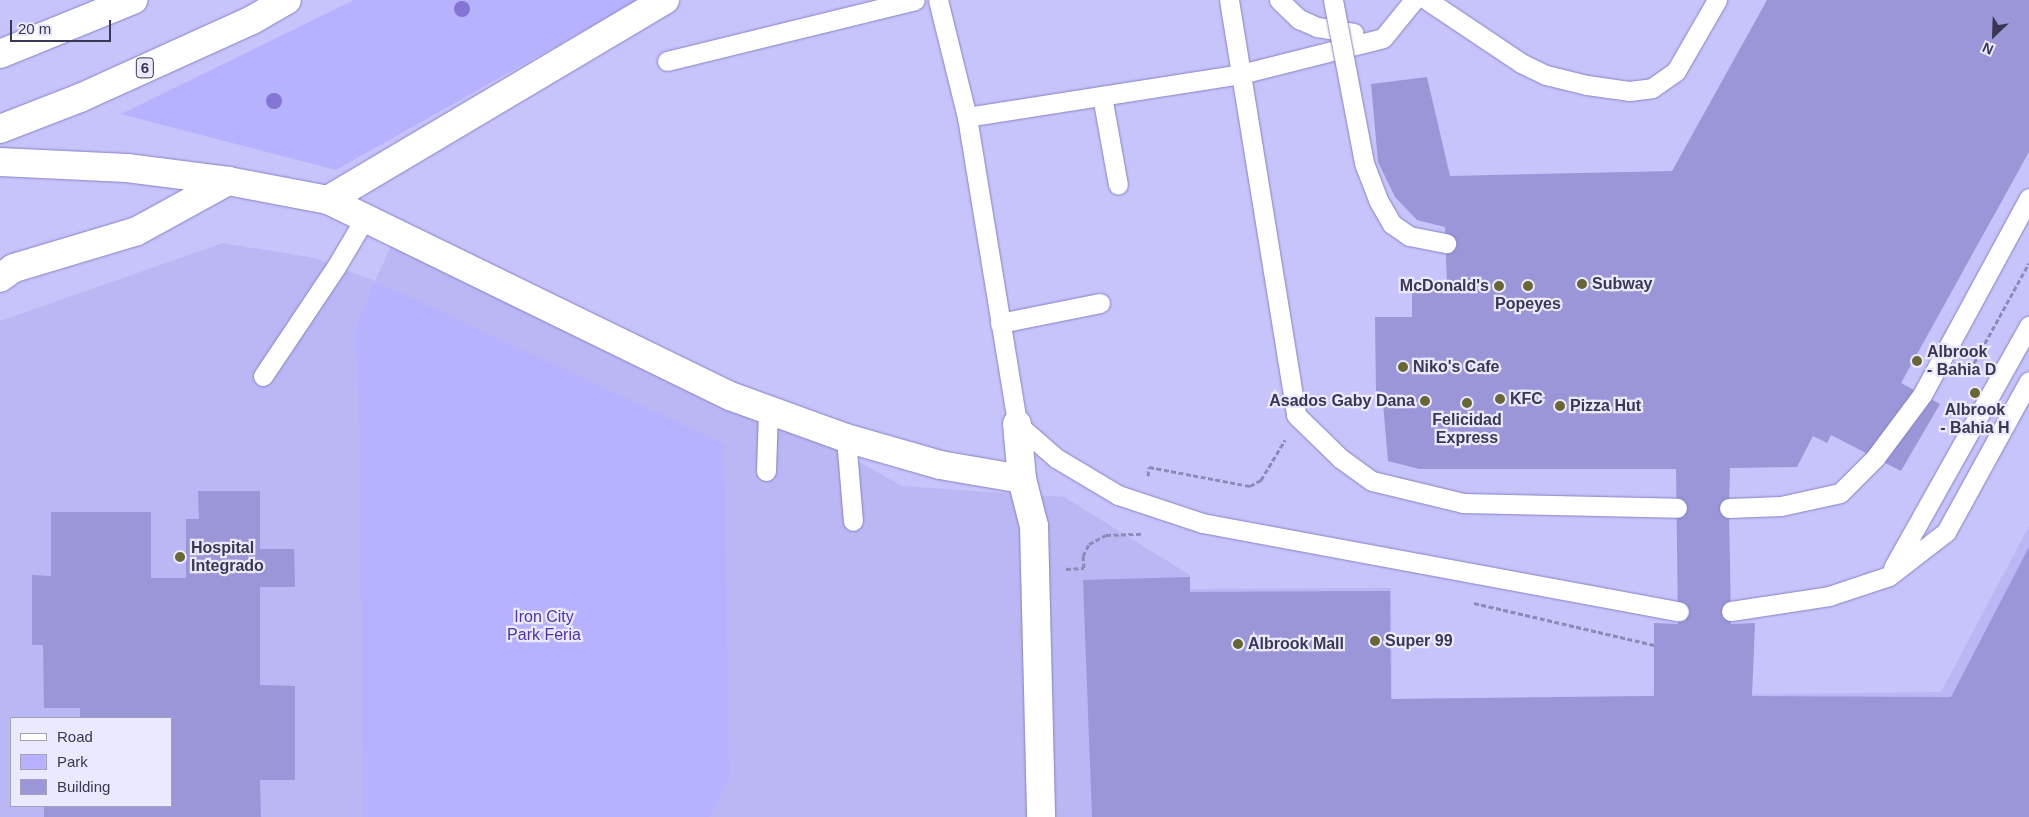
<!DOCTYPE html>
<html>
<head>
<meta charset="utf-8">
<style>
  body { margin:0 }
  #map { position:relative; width:2029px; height:817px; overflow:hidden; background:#c7c4fc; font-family:Arial,sans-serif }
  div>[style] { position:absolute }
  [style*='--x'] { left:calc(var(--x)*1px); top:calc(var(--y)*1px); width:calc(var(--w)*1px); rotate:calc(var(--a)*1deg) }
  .built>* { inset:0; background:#bab7f4 }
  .green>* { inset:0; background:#b6b2fd }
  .building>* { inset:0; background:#9a96d8 }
  .path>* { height:3px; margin-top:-1.5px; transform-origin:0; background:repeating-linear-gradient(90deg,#8d8ab7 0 5px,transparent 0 7.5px) }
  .roads { filter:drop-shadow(0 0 1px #8782c3) drop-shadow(0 0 1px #8782c3) }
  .service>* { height:19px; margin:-9.5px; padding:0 9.5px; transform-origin:9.5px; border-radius:9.5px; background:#fff }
  .minor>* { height:28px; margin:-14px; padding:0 14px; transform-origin:14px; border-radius:14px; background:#fff }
  .motorway>* { height:28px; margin:-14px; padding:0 14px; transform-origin:14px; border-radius:14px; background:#fff }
  .bridges { filter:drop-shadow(0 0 1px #8782c3) drop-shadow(0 0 1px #8782c3) }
  .service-bridge>* { height:19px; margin:-9.5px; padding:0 9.5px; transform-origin:9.5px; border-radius:9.5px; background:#fff }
  .trees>* { width:16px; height:16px; margin:-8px; border-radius:50%; background:#8574d1 }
  .dots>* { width:14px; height:14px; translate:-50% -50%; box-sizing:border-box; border:2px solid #eae9ff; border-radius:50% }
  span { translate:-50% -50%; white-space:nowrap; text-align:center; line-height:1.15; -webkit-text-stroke:4.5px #eae9ff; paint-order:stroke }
  .shield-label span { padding:1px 4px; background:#eae9ff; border:1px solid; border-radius:4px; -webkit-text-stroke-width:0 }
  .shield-label { font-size:15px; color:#393753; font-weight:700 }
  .poi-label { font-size:16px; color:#393753; font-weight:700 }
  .left { translate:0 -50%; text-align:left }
  .right { translate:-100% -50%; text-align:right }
  .park-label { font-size:16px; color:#4f32ae }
  .legend { position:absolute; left:10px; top:717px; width:162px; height:90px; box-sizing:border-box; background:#eae9ff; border:1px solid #a3a2ba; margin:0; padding:6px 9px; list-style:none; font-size:15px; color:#393753 }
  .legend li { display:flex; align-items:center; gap:10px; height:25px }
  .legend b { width:25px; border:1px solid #a3a2ba }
  .north { position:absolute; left:1969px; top:10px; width:50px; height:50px; -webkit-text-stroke:4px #eae9ff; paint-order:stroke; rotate:204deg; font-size:14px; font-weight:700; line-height:20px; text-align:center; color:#393753 }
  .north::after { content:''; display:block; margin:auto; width:18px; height:22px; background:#393753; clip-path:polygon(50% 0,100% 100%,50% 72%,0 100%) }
  .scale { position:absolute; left:10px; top:20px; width:101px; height:22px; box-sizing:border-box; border:2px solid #393753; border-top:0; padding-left:6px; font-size:15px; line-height:18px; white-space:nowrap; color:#393753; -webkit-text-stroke:4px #eae9ff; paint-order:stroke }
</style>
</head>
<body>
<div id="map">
  <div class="built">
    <i style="clip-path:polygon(evenodd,397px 233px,768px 411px,902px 486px,1064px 497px,1190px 575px,1190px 589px,1391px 588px,1392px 699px,1941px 692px,2029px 526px,2029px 817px,0 817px,0 321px,223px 243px,315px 258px,375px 281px,397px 233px,11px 718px,171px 718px,171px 806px,11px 806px,11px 718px)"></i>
  </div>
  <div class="green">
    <i style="clip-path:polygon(354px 0,638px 0,336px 170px,121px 114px)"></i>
    <i style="clip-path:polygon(375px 281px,724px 444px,729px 779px,709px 817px,363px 817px,359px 395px,355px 331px)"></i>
  </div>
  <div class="building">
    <i style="clip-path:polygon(1767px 0,2029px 0,2029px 152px,1901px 383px,1940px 404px,1901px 471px,1831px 435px,1827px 443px,1813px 436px,1797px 467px,1730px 468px,1729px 508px,1731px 624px,1755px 623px,1752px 696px,1951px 697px,2029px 547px,2029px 817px,1092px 817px,1083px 580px,1190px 577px,1190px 592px,1390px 591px,1391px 699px,1654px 696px,1654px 623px,1678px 624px,1676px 469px,1419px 469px,1388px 461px,1382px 392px,1376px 391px,1375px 317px,1412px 317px,1412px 289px,1447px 287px,1445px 227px,1417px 220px,1395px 197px,1378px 162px,1371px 84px,1427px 77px,1450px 176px,1672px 171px)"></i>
    <i style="clip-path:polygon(198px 491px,260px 491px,260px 549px,294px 549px,295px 587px,260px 587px,260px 685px,295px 686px,295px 780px,260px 780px,261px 817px,44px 817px,44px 806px,171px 806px,171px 718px,80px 718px,80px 708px,44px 708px,43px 645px,32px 645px,32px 575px,51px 576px,51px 512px,151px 512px,151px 578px,186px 578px,186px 519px,199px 519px)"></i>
  </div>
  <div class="path">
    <i style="--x:1974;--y:363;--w:114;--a:-61.2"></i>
    <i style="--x:1148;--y:476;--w:9;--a:-84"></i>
    <i style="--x:1149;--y:467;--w:103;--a:10.7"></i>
    <i style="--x:1250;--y:486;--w:13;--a:-29"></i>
    <i style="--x:1261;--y:480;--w:47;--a:-59"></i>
    <i style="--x:1066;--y:569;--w:18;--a:-3"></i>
    <i style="--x:1084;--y:568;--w:12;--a:-95"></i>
    <i style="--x:1083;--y:556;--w:13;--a:-63"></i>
    <i style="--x:1089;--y:544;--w:19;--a:-28"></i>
    <i style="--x:1106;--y:535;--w:37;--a:-2"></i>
    <i style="--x:1474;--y:603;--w:185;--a:13.1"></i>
  </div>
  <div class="roads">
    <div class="service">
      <i style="--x:938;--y:0;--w:121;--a:76.1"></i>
      <i style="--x:967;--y:117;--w:311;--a:80.7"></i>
      <i style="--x:1017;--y:424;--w:52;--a:41.1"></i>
      <i style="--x:1056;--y:458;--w:72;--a:30.8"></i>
      <i style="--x:1118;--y:495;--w:89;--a:18.4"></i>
      <i style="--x:1202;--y:523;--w:485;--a:10.5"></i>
      <i style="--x:1229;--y:0;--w:420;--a:80.8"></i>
      <i style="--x:1296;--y:415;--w:62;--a:44.3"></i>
      <i style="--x:1340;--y:458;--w:39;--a:36"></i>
      <i style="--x:1372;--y:481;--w:94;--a:13.6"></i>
      <i style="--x:1463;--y:503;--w:214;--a:1.3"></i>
      <i style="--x:1279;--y:0;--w:28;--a:44"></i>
      <i style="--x:1299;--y:19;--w:20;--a:24"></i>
      <i style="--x:1317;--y:27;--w:37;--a:9"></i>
      <i style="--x:1427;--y:0;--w:113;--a:33.8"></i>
      <i style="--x:1521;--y:63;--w:28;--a:26"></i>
      <i style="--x:1546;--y:75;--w:42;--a:13.7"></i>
      <i style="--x:1587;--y:85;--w:42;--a:8.1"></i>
      <i style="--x:1629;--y:91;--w:23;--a:-7"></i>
      <i style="--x:1652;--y:88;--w:29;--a:-35"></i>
      <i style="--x:1676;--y:71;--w:82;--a:-60"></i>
      <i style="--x:667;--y:61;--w:255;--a:-13.8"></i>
      <i style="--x:1102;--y:96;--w:90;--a:79.8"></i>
      <i style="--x:967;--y:117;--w:277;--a:-8.9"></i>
      <i style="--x:1241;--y:74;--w:146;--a:-14.2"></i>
      <i style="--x:1383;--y:38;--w:49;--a:-50.8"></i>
      <i style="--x:1000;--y:323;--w:102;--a:-11.3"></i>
      <i style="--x:263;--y:376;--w:131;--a:-56.2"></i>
      <i style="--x:336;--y:267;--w:57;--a:-59.4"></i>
      <i style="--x:846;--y:438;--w:83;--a:85.2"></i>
      <i style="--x:766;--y:471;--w:60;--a:-88.1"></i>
      <i style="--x:1729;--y:508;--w:52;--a:-2.2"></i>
      <i style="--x:1781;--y:506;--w:60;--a:-12.4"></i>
      <i style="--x:1840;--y:493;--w:49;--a:-45"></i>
      <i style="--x:1875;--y:458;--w:79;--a:-53.3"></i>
      <i style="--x:1922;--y:395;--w:224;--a:-61.5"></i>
      <i style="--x:1893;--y:568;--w:278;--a:-60.7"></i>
      <i style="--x:1731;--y:611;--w:99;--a:-8.7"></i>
      <i style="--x:1829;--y:596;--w:63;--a:-18.4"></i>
      <i style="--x:1889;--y:576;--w:72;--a:-37.7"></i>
      <i style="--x:1946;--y:532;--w:172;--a:-61.2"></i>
    </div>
    <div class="minor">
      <i style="--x:328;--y:200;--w:447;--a:26"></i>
      <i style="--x:730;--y:396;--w:123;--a:19.9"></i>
      <i style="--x:846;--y:438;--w:98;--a:16"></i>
      <i style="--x:940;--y:465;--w:83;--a:9.7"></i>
      <i style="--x:328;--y:200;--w:392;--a:-30.7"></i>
      <i style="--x:0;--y:278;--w:17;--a:-36"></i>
      <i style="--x:14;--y:268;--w:128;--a:-16.7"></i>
      <i style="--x:137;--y:231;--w:104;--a:-28.8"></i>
      <i style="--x:1017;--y:424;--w:55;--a:84.8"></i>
      <i style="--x:1022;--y:479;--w:49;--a:75.7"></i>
      <i style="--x:1034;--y:526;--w:291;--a:88.6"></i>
    </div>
    <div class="motorway">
      <i style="--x:0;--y:54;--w:144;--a:-22.1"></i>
      <i style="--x:0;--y:129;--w:86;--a:-21.2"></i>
      <i style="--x:80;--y:98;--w:189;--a:-24.4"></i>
      <i style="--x:252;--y:20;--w:40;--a:-29.7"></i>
      <i style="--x:0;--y:162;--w:127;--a:2.7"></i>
      <i style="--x:127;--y:168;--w:102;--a:7.3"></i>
      <i style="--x:228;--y:181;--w:102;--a:10.8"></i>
    </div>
  </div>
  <div class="bridges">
    <div class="service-bridge">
      <i style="--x:1333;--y:0;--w:166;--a:79.2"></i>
      <i style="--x:1364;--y:163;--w:40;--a:69"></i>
      <i style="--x:1378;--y:200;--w:28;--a:60"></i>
      <i style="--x:1392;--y:224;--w:21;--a:35"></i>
      <i style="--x:1409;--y:236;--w:38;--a:11"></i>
    </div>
  </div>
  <div class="trees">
    <i style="left:462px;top:9px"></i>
    <i style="left:274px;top:101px"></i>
  </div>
  <div class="dots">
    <i style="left:1582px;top:284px;background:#686632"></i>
    <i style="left:1499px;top:286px;background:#686632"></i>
    <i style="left:1528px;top:286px;background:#686632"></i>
    <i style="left:1917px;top:361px;background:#686632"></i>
    <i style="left:1403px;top:367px;background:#686632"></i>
    <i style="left:1975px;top:393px;background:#686632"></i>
    <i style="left:1500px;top:399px;background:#686632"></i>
    <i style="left:1425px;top:401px;background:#686632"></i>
    <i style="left:1467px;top:403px;background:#686632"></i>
    <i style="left:1560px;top:406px;background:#686632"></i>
    <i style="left:180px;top:557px;background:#686632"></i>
    <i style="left:1375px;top:641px;background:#686632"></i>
    <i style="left:1238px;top:644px;background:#686632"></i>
  </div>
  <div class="shield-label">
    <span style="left:145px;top:68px">6</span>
  </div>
  <div class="poi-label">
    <span class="left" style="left:1592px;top:284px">Subway</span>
    <span class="right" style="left:1489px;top:286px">McDonald's</span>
    <span style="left:1528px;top:304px">Popeyes</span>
    <span class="left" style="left:1927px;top:361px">Albrook<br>- Bahia D</span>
    <span class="left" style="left:1413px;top:367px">Niko's Cafe</span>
    <span class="left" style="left:1510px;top:399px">KFC</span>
    <span class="right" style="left:1415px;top:401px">Asados Gaby Dana</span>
    <span class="left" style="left:1570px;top:406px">Pizza Hut</span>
    <span style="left:1975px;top:419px">Albrook<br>- Bahia H</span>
    <span style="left:1467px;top:429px">Felicidad<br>Express</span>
    <span class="left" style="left:191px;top:557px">Hospital<br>Integrado</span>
    <span class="left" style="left:1385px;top:641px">Super 99</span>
    <span class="left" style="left:1248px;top:644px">Albrook Mall</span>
  </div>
  <div class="park-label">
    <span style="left:544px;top:626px">Iron City<br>Park Feria</span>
  </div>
  <ul class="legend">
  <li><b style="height:6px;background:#fff"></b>Road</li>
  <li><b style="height:14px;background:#b6b2fd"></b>Park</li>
  <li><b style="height:14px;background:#9a96d8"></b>Building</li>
  </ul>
  <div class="north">N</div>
  <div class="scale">20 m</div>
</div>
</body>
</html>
